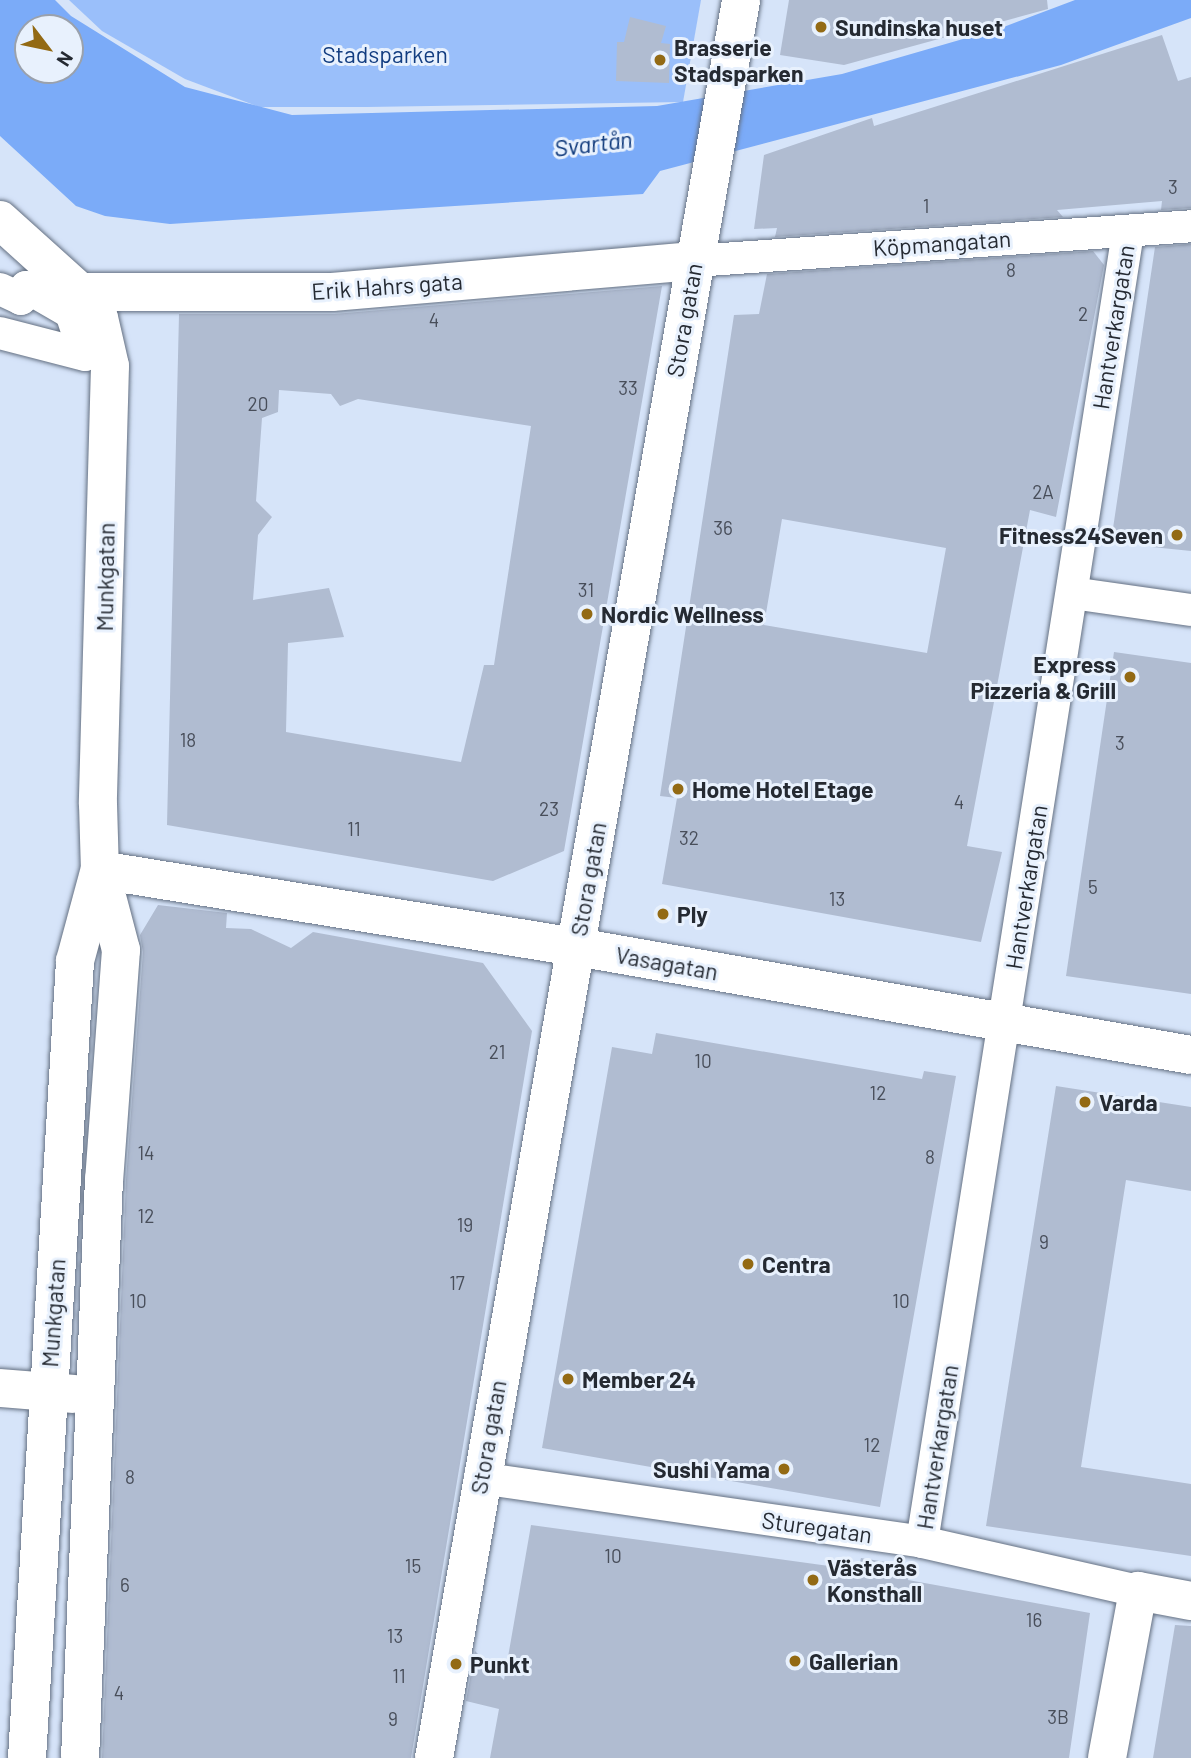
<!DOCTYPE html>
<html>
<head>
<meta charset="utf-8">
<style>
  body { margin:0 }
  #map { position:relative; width:1191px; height:1758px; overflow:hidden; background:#d6e4f9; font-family:Barlow,sans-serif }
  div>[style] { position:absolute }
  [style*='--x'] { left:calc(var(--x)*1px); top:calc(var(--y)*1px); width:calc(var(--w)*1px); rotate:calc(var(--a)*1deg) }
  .green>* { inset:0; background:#9abffa }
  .water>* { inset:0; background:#7babf8 }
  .building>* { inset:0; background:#b0bcd1 }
  .roads { filter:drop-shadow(0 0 2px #647082) drop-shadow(0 0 2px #647082) }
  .pedestrian>* { height:32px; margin:-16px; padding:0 16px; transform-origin:16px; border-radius:16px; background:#fff }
  .minor>* { height:38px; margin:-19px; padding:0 19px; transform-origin:19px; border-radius:19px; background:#fff }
  .dots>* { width:19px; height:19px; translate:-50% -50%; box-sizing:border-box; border:4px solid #e8f1fd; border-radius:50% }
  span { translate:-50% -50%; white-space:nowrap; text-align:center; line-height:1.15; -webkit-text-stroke:6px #e8f1fd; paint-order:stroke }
  .number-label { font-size:19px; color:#484e5a }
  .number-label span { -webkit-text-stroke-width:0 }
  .poi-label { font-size:23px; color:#252a32; font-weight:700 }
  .left { translate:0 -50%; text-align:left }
  .right { translate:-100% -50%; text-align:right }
  .park-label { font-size:23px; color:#123d80 }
  .street-label { font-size:23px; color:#252a32 }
  .water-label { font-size:24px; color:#0b3679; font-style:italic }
  .north { position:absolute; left:14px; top:14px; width:70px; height:70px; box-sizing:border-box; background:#e8f1fd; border:2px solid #9aa1ac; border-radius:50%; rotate:122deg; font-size:19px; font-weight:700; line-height:28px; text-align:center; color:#252a32 }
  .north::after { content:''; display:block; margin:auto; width:24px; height:32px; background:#936a14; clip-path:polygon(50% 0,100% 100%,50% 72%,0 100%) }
</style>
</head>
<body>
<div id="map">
  <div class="green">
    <i style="clip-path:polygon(69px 0,701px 0,683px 102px,367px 107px,259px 107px,185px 79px,102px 31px)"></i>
  </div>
  <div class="water">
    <i style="clip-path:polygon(evenodd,0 0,55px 0,71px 16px,185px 87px,292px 115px,657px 106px,842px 74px,1001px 28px,1075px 0,1191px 0,1191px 18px,1061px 65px,660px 171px,643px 194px,170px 224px,105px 216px,76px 206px,0 136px,0 0,28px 28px,70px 28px,70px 70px,28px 70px,28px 28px)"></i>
  </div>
  <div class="building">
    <i style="clip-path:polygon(789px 0,1047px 0,1048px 9px,844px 65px,780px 55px)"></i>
    <i style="clip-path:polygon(630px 17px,666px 26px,661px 43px,670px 44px,669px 83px,616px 81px,617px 42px,624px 42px)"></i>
    <i style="clip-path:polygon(1162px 35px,1178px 81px,1191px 77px,1191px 208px,1161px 210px,1162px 201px,1057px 210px,1063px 217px,775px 237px,777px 228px,754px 229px,764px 155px,872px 118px,874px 126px)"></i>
    <i style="clip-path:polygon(1191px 244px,1191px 551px,1152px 547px,1153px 540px,1112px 535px,1155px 247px)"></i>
    <i style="clip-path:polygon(evenodd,1093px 251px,1104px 265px,1056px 517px,1030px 510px,967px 846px,1002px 852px,981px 942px,662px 884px,677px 798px,660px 796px,734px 315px,759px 314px,767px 274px,1093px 251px,782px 519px,946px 548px,927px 653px,764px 625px,782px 519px)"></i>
    <i style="clip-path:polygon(evenodd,662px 286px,564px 851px,493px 881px,167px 825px,179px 314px,334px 314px,662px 286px,279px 390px,331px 394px,340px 406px,358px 399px,531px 426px,494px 665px,484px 665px,461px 762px,286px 732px,288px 643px,344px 637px,329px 588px,253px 600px,258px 535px,272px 517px,256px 501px,262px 418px,278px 412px,279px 390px)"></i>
    <i style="clip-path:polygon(1114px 652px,1191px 663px,1191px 994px,1066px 976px)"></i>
    <i style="clip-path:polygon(158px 905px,227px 913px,226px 928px,251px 929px,291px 948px,313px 932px,483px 963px,532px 1031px,411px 1758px,102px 1758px,126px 1180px,143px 952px,140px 935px)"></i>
    <i style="clip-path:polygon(656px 1033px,922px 1079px,924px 1071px,956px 1076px,880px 1507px,542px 1448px,612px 1047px,652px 1054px)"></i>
    <i style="clip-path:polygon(1056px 1086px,1191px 1107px,1191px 1191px,1126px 1180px,1081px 1467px,1191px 1484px,1191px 1556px,986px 1526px)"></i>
    <i style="clip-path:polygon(531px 1525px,858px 1570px,861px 1558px,911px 1566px,908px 1580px,1090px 1613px,1069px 1758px,490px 1758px,499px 1709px,466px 1701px,475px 1651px,504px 1680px)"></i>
    <i style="clip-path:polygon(1175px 1625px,1191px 1626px,1191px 1758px,1153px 1758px)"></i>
  </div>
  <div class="roads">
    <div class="pedestrian">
      <i style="--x:694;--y:261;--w:498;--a:-4"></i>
      <i style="--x:0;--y:289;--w:23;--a:25"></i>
      <i style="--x:21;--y:299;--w:13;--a:-67"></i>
      <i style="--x:26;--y:287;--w:52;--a:30"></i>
      <i style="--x:71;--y:313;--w:44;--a:71.6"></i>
      <i style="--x:85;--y:355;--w:88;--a:-165.5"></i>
      <i style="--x:1072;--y:593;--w:120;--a:8.1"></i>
      <i style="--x:480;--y:1478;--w:447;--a:8.2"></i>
      <i style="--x:922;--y:1542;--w:221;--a:12.8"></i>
      <i style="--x:922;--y:1542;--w:1326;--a:-81.06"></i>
    </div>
    <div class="minor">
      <i style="--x:0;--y:220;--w:108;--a:42"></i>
      <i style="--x:80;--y:292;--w:32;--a:54"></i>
      <i style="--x:99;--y:318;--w:49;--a:77.1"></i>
      <i style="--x:110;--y:366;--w:438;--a:91.6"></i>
      <i style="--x:98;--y:804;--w:66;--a:88.3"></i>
      <i style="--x:100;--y:870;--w:83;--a:75.3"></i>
      <i style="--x:121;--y:950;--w:230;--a:94.2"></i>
      <i style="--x:104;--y:1179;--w:579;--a:92.37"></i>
      <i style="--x:80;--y:292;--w:252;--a:0"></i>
      <i style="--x:332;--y:292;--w:363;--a:-4.9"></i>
      <i style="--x:100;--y:870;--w:483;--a:9.2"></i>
      <i style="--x:577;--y:947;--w:623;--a:9.98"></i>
      <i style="--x:0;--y:1388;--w:74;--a:4.6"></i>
      <i style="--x:27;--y:1758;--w:798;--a:-86.55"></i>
      <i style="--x:75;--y:961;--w:92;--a:-74.9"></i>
      <i style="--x:434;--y:1758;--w:1785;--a:-80.09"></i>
      <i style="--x:1107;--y:1758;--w:170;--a:-79.5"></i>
      <i style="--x:1138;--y:1591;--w:54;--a:10.7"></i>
    </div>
  </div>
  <div class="dots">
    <i style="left:821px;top:27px;background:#936a14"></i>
    <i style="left:660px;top:60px;background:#936a14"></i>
    <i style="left:1177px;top:535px;background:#936a14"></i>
    <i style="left:587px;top:614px;background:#936a14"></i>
    <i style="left:1130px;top:677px;background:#936a14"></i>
    <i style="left:678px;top:789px;background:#936a14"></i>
    <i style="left:663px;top:914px;background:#936a14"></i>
    <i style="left:1085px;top:1102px;background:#936a14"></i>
    <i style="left:748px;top:1264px;background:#936a14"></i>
    <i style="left:568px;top:1379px;background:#936a14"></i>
    <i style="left:784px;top:1469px;background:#936a14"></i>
    <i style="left:813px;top:1580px;background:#936a14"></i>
    <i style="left:795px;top:1661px;background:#936a14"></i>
    <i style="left:456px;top:1664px;background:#936a14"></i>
  </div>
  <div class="number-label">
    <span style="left:1173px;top:187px">3</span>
    <span style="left:926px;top:206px">1</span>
    <span style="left:1011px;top:270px">8</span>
    <span style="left:1083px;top:314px">2</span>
    <span style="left:434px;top:320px">4</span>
    <span style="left:628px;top:388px">33</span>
    <span style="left:258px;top:404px">20</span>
    <span style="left:1043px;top:492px">2A</span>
    <span style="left:723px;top:528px">36</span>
    <span style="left:586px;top:590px">31</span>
    <span style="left:188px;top:740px">18</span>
    <span style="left:1120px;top:743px">3</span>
    <span style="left:959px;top:802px">4</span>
    <span style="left:549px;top:809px">23</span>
    <span style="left:354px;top:829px">11</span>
    <span style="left:689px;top:838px">32</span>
    <span style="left:1093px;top:887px">5</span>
    <span style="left:837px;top:899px">13</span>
    <span style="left:497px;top:1052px">21</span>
    <span style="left:703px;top:1061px">10</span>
    <span style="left:878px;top:1093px">12</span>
    <span style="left:146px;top:1153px">14</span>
    <span style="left:930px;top:1157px">8</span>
    <span style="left:146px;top:1216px">12</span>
    <span style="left:465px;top:1225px">19</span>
    <span style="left:1044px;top:1242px">9</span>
    <span style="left:457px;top:1283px">17</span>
    <span style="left:138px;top:1301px">10</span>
    <span style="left:901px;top:1301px">10</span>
    <span style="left:872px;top:1445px">12</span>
    <span style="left:130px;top:1477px">8</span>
    <span style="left:613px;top:1556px">10</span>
    <span style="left:413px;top:1566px">15</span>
    <span style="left:125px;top:1585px">6</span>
    <span style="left:1034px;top:1620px">16</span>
    <span style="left:395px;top:1636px">13</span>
    <span style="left:399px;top:1676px">11</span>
    <span style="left:119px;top:1693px">4</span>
    <span style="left:1058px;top:1717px">3B</span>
    <span style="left:393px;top:1719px">9</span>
  </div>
  <div class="poi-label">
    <span class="left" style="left:835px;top:27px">Sundinska huset</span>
    <span class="left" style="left:674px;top:60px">Brasserie<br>Stadsparken</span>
    <span class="right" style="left:1163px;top:535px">Fitness24Seven</span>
    <span class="left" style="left:601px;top:614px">Nordic Wellness</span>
    <span class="right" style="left:1116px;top:677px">Express<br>Pizzeria &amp; Grill</span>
    <span class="left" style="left:692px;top:789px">Home Hotel Etage</span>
    <span class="left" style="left:677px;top:914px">Ply</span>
    <span class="left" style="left:1099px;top:1102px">Varda</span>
    <span class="left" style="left:762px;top:1264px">Centra</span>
    <span class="left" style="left:582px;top:1379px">Member 24</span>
    <span class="right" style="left:770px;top:1469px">Sushi Yama</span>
    <span class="left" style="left:827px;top:1580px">Västerås<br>Konsthall</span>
    <span class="left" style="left:809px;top:1661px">Gallerian</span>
    <span class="left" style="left:470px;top:1664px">Punkt</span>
  </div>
  <div class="park-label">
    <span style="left:385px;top:54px">Stadsparken</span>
  </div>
  <div class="street-label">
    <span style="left:942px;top:243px;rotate:-4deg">Köpmangatan</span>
    <span style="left:387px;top:286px;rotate:-4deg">Erik Hahrs gata</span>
    <span style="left:684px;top:320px;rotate:-80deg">Stora gatan</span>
    <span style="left:1113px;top:327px;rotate:-81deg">Hantverkargatan</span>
    <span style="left:105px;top:577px;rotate:-89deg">Munkgatan</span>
    <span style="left:588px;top:879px;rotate:-80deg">Stora gatan</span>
    <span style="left:1026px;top:887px;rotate:-81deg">Hantverkargatan</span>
    <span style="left:667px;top:963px;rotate:10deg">Vasagatan</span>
    <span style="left:53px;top:1313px;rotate:-86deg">Munkgatan</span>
    <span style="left:488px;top:1437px;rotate:-80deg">Stora gatan</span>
    <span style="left:937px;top:1447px;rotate:-81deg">Hantverkargatan</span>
    <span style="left:817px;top:1527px;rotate:8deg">Sturegatan</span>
  </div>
  <div class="water-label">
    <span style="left:593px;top:143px;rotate:-7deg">Svartån</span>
  </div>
  <div class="north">N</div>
</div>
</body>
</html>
